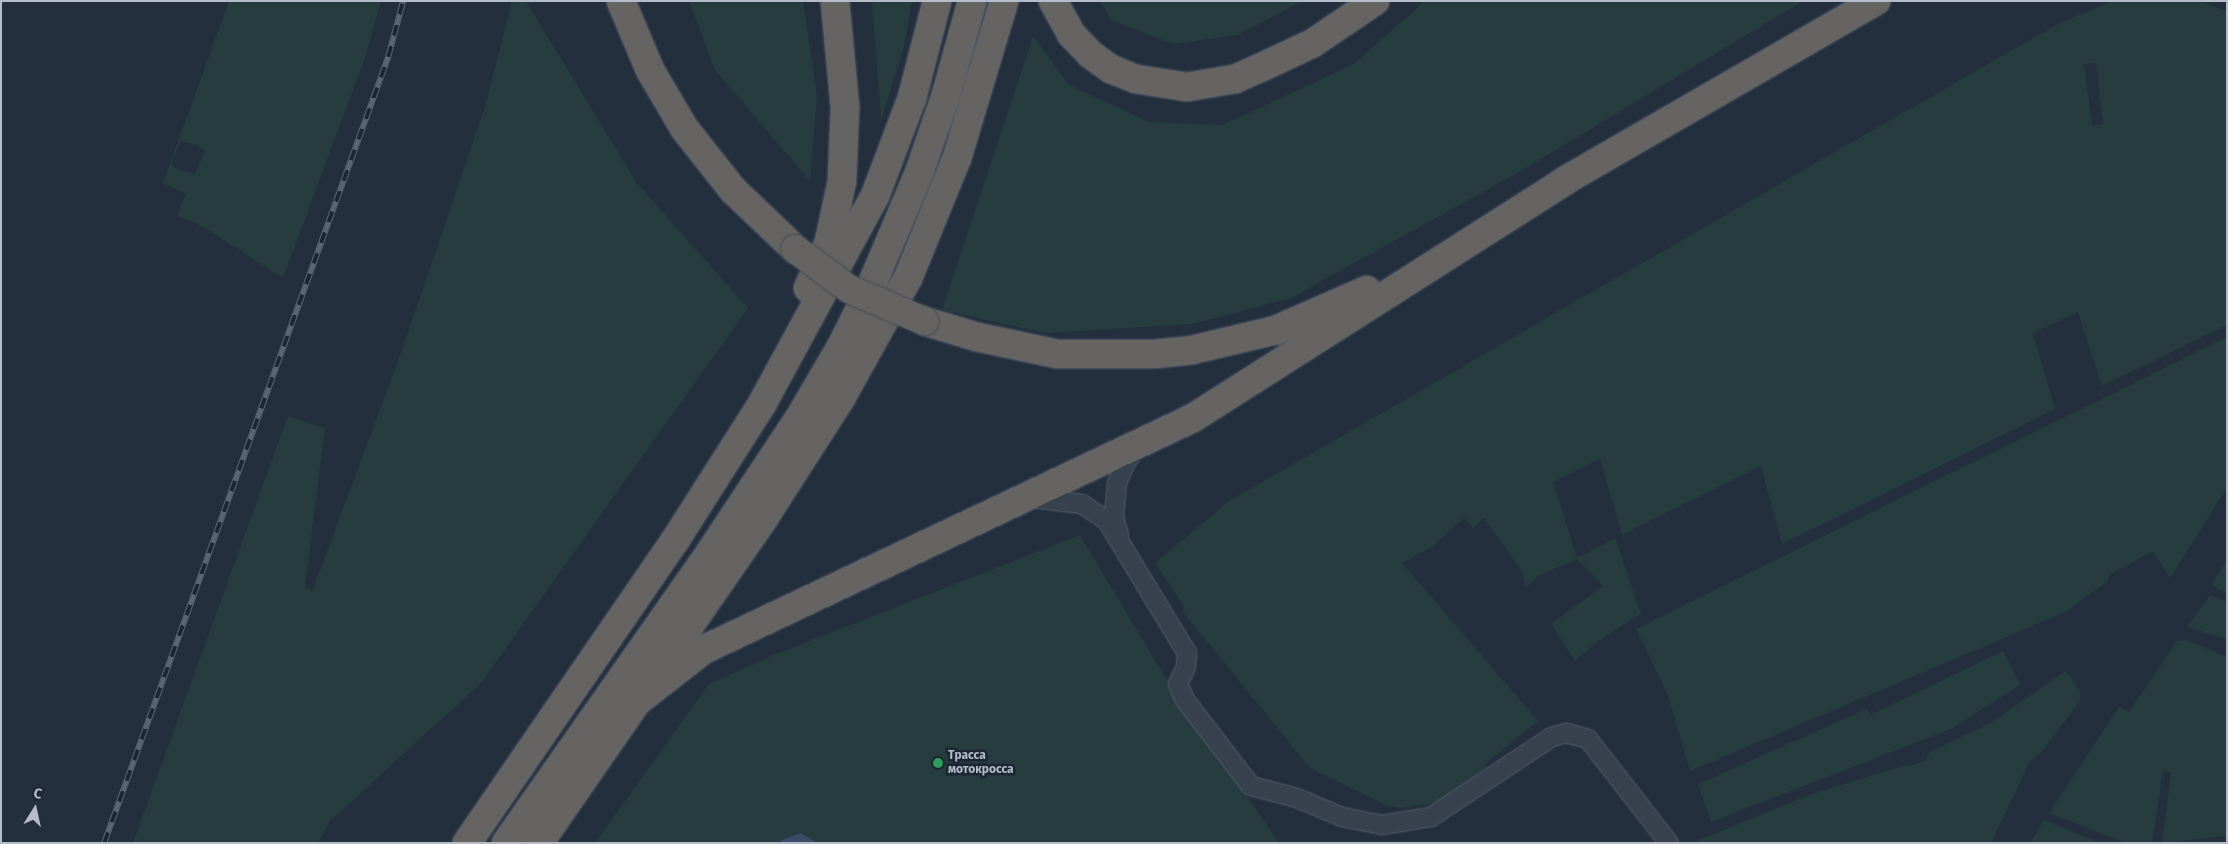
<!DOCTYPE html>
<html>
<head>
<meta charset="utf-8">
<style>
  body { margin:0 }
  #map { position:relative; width:2228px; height:844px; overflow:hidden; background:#242f3e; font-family:"Fira Sans",sans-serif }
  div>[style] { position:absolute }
  .green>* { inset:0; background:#263c3f }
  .water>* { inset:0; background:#394c67 }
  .roads { filter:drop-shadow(0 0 1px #565f6c) drop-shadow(0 0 1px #565f6c) }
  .minor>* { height:18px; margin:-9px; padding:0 9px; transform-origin:9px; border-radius:9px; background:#38414e }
  .trunk>* { height:28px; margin:-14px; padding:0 14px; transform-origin:14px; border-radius:14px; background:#656462 }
  .rail>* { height:5.5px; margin-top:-2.75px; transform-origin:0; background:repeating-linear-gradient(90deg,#1d2633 0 11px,#5a6575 0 22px); box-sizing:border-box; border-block:1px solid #5a6575 }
  .bridges { filter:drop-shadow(0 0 1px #434c59) drop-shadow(0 0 1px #434c59) }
  .trunk-bridge>* { height:28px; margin:-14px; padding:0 14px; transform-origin:14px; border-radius:14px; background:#656462 }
  .dots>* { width:14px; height:14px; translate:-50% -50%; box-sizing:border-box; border:2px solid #1d2633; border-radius:50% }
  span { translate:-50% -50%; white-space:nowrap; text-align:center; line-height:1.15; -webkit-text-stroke:5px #1d2633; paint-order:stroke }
  .poi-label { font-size:12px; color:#b4bcc9; font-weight:700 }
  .left { translate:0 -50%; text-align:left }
  .frame { position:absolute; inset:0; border:2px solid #b4bcc9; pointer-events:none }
  .north { position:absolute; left:10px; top:784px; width:50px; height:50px; -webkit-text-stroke:4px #1d2633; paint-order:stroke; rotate:10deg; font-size:14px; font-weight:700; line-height:20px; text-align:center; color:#b4bcc9 }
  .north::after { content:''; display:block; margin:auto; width:18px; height:22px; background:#b4bcc9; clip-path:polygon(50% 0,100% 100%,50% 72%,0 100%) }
</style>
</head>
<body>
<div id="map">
  <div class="green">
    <div style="clip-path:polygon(evenodd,229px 1px,381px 1px,365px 58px,283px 278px,205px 228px,177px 215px,186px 194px,163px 183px,229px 1px,181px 141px,198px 145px,205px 151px,195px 174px,178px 170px,171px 164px,181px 141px)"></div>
    <div style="clip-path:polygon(512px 1px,526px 1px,636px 182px,748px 308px,481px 683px,330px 821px,318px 843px,133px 843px,288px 416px,325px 428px,305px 586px,312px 592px,401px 353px,485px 107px)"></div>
    <div style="clip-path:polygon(689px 1px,803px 1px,817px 97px,810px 181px,715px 70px)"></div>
    <div style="clip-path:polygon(872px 1px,912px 1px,904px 46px,881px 121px)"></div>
    <div style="clip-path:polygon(1100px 1px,1302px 1px,1238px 35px,1173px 44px,1111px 20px)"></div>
    <div style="clip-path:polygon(1425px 1px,1803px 1px,1521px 171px,1291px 298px,1193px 324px,1044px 333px,942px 310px,1033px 36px,1069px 85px,1149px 122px,1223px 125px,1354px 64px)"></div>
    <div style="clip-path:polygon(evenodd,2113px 1px,2197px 1px,2227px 11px,2227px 325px,2102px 386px,2078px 312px,2033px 333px,2055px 409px,1782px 544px,1761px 466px,1622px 535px,1600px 459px,1553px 482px,1577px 558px,1615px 538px,1641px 614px,1598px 641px,1575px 661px,1551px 624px,1603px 586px,1577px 559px,1536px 577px,1527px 587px,1520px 568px,1484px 518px,1473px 529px,1464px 518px,1433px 546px,1402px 563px,1538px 721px,1485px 764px,1487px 767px,1441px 800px,1429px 804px,1402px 808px,1388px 806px,1310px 768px,1183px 612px,1184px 606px,1155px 563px,1229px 501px,2033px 38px,2062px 22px,2113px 1px,2096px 63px,2103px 124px,2092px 126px,2084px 64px,2096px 63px)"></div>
    <div style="clip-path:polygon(2227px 337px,2227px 488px,2170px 578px,2153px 551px,2109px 575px,2107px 582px,2065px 612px,1690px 771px,1668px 695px,1636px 629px)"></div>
    <div style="clip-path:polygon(1080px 535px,1162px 672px,1279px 843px,595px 843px,709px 684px,779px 653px)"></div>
    <div style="clip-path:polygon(2225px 562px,2227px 562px,2227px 593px,2212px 585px)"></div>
    <div style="clip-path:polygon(2210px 595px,2227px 602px,2227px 639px,2187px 627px)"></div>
    <div style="clip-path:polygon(2186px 640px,2227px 657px,2227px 836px,2162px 843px,2171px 773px,2163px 770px,2152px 843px,2126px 843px,2049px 813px,2119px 707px,2129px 712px,2177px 641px)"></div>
    <div style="clip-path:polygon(2003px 651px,2020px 685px,1951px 729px,1711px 822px,1698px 784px,1867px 709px,1870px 715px)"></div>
    <div style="clip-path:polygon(2066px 671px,2080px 691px,2080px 701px,2044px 749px,2029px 763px,1991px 843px,1692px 843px,1809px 795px,1902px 766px,1915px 765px,1926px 760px,1930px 752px,1992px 722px)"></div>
    <div style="clip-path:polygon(2044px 820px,2100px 843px,2030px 843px)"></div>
  </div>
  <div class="water">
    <div style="clip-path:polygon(801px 833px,817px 843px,778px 843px,784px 839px)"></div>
  </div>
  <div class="roads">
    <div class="minor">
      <div style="left:1031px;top:498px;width:51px;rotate:6.7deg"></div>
      <div style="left:1082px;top:504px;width:30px;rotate:34deg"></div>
      <div style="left:1107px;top:521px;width:154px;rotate:58.8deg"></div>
      <div style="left:1187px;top:653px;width:14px;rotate:94deg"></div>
      <div style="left:1186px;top:667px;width:19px;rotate:115deg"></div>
      <div style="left:1178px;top:684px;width:17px;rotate:66deg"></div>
      <div style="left:1185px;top:700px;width:108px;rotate:52.5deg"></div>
      <div style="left:1251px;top:786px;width:48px;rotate:14.6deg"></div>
      <div style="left:1297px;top:798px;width:49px;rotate:22.9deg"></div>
      <div style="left:1342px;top:817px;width:41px;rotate:11.3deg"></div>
      <div style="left:1382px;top:825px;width:50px;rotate:-9.3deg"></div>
      <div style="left:1431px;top:817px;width:145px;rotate:-33.5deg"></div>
      <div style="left:1552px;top:737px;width:15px;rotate:-16deg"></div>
      <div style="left:1566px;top:733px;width:23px;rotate:15deg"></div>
      <div style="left:1588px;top:739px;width:132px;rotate:52.1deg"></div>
      <div style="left:1119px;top:535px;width:19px;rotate:-106deg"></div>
      <div style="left:1114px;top:517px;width:34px;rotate:-85deg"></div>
      <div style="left:1117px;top:483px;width:23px;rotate:-67deg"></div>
      <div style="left:1126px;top:462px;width:19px;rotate:-54deg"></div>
    </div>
    <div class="trunk">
      <div style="left:621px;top:1px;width:75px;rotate:67.2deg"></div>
      <div style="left:650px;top:70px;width:67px;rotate:59.6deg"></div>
      <div style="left:684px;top:128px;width:79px;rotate:51.7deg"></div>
      <div style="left:733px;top:190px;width:86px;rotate:43.6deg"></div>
      <div style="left:1053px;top:1px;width:38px;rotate:61deg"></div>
      <div style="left:1071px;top:34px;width:28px;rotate:46deg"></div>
      <div style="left:1090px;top:54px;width:26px;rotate:36deg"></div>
      <div style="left:1111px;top:69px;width:27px;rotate:22deg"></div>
      <div style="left:1136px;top:79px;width:52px;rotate:8.9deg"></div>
      <div style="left:1187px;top:87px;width:49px;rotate:-9.5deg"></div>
      <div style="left:1235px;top:79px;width:27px;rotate:-24deg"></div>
      <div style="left:1260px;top:68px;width:59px;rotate:-25.3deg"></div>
      <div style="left:1313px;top:43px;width:75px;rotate:-34.1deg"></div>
      <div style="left:808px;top:288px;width:51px;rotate:-65.5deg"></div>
      <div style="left:829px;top:242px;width:62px;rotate:-78deg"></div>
      <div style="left:842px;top:181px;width:74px;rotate:-87.7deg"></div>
      <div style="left:845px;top:107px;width:106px;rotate:-95.4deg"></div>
      <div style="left:924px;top:321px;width:55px;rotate:16.8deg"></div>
      <div style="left:977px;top:337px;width:82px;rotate:12deg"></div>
      <div style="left:1057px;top:354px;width:98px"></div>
      <div style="left:1155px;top:354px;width:37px;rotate:-6deg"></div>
      <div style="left:1192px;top:350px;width:86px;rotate:-13.4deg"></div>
      <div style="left:1276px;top:330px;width:99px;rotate:-23.7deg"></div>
      <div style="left:634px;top:704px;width:88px;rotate:-38deg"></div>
      <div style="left:703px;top:650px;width:542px;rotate:-25.34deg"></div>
      <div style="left:1193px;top:418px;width:442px;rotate:-32.5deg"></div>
      <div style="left:1566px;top:180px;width:358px;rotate:-30deg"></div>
      <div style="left:467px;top:843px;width:369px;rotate:-55.5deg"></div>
      <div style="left:676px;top:539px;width:160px;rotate:-57.5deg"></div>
      <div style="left:762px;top:404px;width:237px;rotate:-61.5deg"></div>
      <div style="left:875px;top:196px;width:105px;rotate:-69.3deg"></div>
      <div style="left:912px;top:98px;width:100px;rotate:-75.5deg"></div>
      <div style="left:506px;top:843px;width:339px;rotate:-54.9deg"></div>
      <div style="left:701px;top:566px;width:179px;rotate:-56.4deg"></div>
      <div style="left:800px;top:417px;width:83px;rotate:-59.7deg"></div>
      <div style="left:842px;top:345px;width:60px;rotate:-63.4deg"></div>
      <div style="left:869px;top:291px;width:128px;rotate:-67deg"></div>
      <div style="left:919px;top:173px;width:83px;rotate:-70.9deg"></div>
      <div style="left:946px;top:95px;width:98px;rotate:-74.5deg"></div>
      <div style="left:539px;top:843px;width:395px;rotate:-55.3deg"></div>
      <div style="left:764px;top:518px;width:143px;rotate:-57.3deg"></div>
      <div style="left:841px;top:398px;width:74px;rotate:-61deg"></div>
      <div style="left:877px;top:333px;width:63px;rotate:-60.6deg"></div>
      <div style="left:908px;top:278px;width:130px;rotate:-67.8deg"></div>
      <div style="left:957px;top:158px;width:164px;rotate:-73.3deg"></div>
    </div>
  </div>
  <div class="rail">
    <div style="left:104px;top:843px;width:836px;rotate:-70.13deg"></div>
    <div style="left:388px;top:57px;width:58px;rotate:-75deg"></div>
  </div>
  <div class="bridges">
    <div class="trunk-bridge">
      <div style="left:795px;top:249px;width:67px;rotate:36.5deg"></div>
      <div style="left:849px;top:289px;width:82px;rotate:23.1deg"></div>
    </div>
  </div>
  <div class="dots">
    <div style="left:938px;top:763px;background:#2e9e5b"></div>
  </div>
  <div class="poi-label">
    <span class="left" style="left:948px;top:763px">Трасса<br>мотокросса</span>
  </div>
  <div class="frame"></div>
  <div class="north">С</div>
</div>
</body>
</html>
